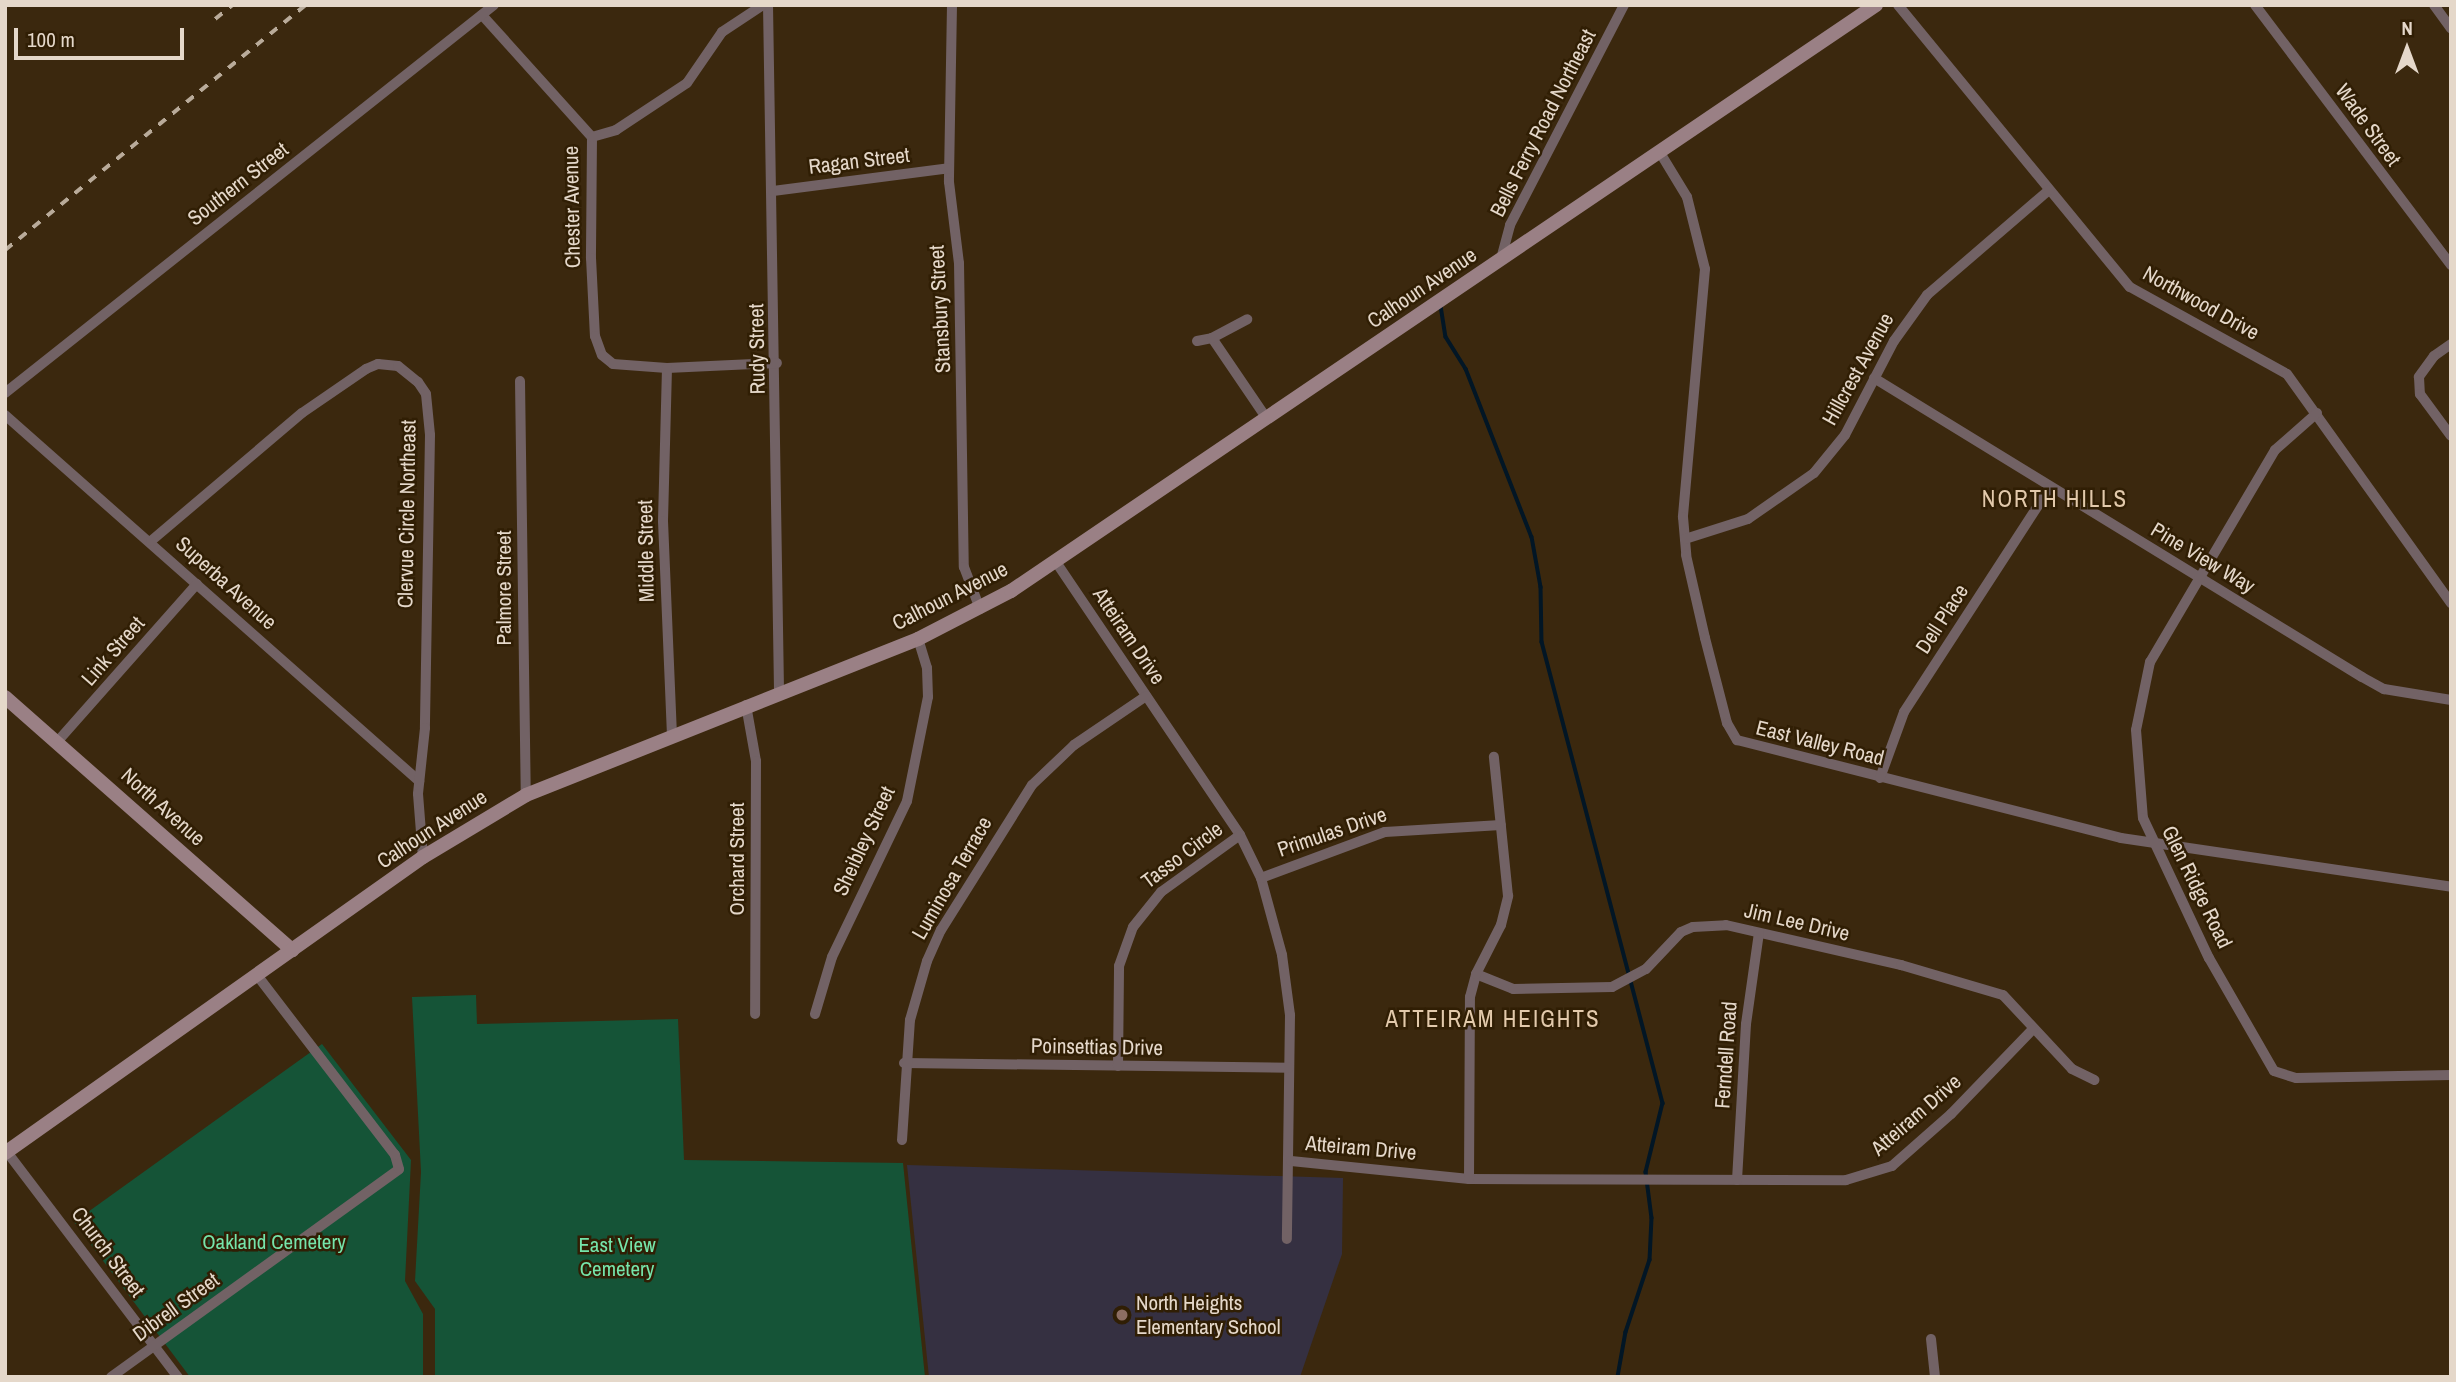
<!DOCTYPE html>
<html>
<head>
<meta charset="utf-8">
<style>
  body { margin:0 }
  #map { position:relative; width:2456px; height:1382px; overflow:hidden; background:#3b280e; font-family:"Archivo Narrow",sans-serif }
  div>[style] { position:absolute }
  .education>* { inset:0; background:#353041 }
  .green>* { inset:0; background:#155437 }
  .stream>* { height:3.5px; margin:-1.75px; padding:0 1.75px; transform-origin:1.75px; border-radius:1.75px; background:#021625 }
  .street>* { height:10px; margin:-5px; padding:0 5px; transform-origin:5px; border-radius:5px; background:#726265 }
  .secondary>* { height:14px; margin:-7px; padding:0 7px; transform-origin:7px; border-radius:7px; background:#9a8085 }
  .rail>* { height:3.5px; margin-top:-1.75px; transform-origin:0; background:repeating-linear-gradient(90deg,#b9ab9a 0 9px,transparent 0 18px) }
  .dots>* { width:19px; height:19px; translate:-50% -50%; box-sizing:border-box; border:4px solid #301e04; border-radius:50% }
  span { translate:-50% -50%; white-space:nowrap; text-align:center; line-height:1.15; -webkit-text-stroke:5px #301e04; paint-order:stroke }
  .street-label { font-size:21px; color:#e5d8ca }
  .park-label { font-size:21px; color:#75e5ab }
  .poi-label { font-size:21px; color:#e5d8ca }
  .left { translate:0 -50%; text-align:left }
  .neighbourhood-label { font-size:23px; color:#e2c9ab; letter-spacing:2px }
  .frame { position:absolute; inset:0; border:7px solid #e5d8ca; pointer-events:none }
  .north { position:absolute; left:2372px; top:14px; width:70px; height:70px; -webkit-text-stroke:5px #301e04; paint-order:stroke; rotate:0deg; font-size:19px; font-weight:700; line-height:28px; text-align:center; color:#e5d8ca }
  .north::after { content:''; display:block; margin:auto; width:24px; height:32px; background:#e5d8ca; clip-path:polygon(50% 0,100% 100%,50% 72%,0 100%) }
  .scale { position:absolute; left:14px; top:28px; width:170px; height:32px; box-sizing:border-box; border:4px solid #e5d8ca; border-top:0; padding-left:9px; font-size:21px; line-height:24px; white-space:nowrap; color:#e5d8ca; -webkit-text-stroke:5px #301e04; paint-order:stroke }
</style>
</head>
<body>
<div id="map">
  <div class="education">
    <div style="clip-path:polygon(907px 1165px,1343px 1178px,1342px 1254px,1300px 1377px,929px 1377px)"></div>
  </div>
  <div class="green">
    <div style="clip-path:polygon(476px 995px,477px 1024px,678px 1019px,684px 1160px,903px 1163px,925px 1377px,435px 1377px,435px 1309px,415px 1281px,421px 1172px,412px 997px)"></div>
    <div style="clip-path:polygon(322px 1044px,411px 1160px,405px 1281px,423px 1314px,423px 1377px,190px 1377px,74px 1222px)"></div>
  </div>
  <div class="stream">
    <div style="left:1441px;top:306px;width:31px;rotate:81deg"></div>
    <div style="left:1446px;top:337px;width:38px;rotate:58deg"></div>
    <div style="left:1466px;top:369px;width:180px;rotate:68.6deg"></div>
    <div style="left:1532px;top:537px;width:51px;rotate:79.8deg"></div>
    <div style="left:1541px;top:587px;width:55px;rotate:89deg"></div>
    <div style="left:1542px;top:642px;width:477px;rotate:75.3deg"></div>
    <div style="left:1663px;top:1103px;width:71px;rotate:103.8deg"></div>
    <div style="left:1646px;top:1172px;width:46px;rotate:82.6deg"></div>
    <div style="left:1652px;top:1218px;width:42px;rotate:92.7deg"></div>
    <div style="left:1650px;top:1260px;width:76px;rotate:108.4deg"></div>
    <div style="left:1626px;top:1332px;width:46px;rotate:100.1deg"></div>
  </div>
  <div class="street">
    <div style="left:768px;top:5px;width:688px;rotate:89.08deg"></div>
    <div style="left:952px;top:5px;width:177px;rotate:91deg"></div>
    <div style="left:949px;top:182px;width:82px;rotate:83deg"></div>
    <div style="left:959px;top:263px;width:304px;rotate:89.1deg"></div>
    <div style="left:964px;top:567px;width:45px;rotate:69.1deg"></div>
    <div style="left:1898px;top:5px;width:365px;rotate:50.6deg"></div>
    <div style="left:2130px;top:287px;width:179px;rotate:29deg"></div>
    <div style="left:2287px;top:374px;width:282px;rotate:54.4deg"></div>
    <div style="left:2255px;top:5px;width:326px;rotate:53deg"></div>
    <div style="left:2434px;top:5px;width:29px;rotate:54deg"></div>
    <div style="left:482px;top:15px;width:164px;rotate:48deg"></div>
    <div style="left:592px;top:137px;width:121px;rotate:90.5deg"></div>
    <div style="left:591px;top:258px;width:78px;rotate:87.1deg"></div>
    <div style="left:595px;top:336px;width:20px;rotate:70deg"></div>
    <div style="left:602px;top:355px;width:14px;rotate:39deg"></div>
    <div style="left:613px;top:364px;width:54px;rotate:4.2deg"></div>
    <div style="left:667px;top:368px;width:110px;rotate:-2.6deg"></div>
    <div style="left:592px;top:137px;width:25px;rotate:-16deg"></div>
    <div style="left:616px;top:130px;width:85px;rotate:-33.5deg"></div>
    <div style="left:687px;top:83px;width:62px;rotate:-55.5deg"></div>
    <div style="left:722px;top:32px;width:49px;rotate:-33.4deg"></div>
    <div style="left:1659px;top:151px;width:54px;rotate:58.7deg"></div>
    <div style="left:1687px;top:197px;width:74px;rotate:76deg"></div>
    <div style="left:1705px;top:269px;width:249px;rotate:95.1deg"></div>
    <div style="left:1683px;top:517px;width:38px;rotate:85deg"></div>
    <div style="left:1686px;top:555px;width:85px;rotate:77.1deg"></div>
    <div style="left:1705px;top:638px;width:88px;rotate:75.5deg"></div>
    <div style="left:1727px;top:723px;width:20px;rotate:60deg"></div>
    <div style="left:1737px;top:740px;width:396px;rotate:14.3deg"></div>
    <div style="left:2121px;top:838px;width:334px;rotate:8.4deg"></div>
    <div style="left:773px;top:191px;width:177px;rotate:-7.4deg"></div>
    <div style="left:1501px;top:259px;width:35px;rotate:-75deg"></div>
    <div style="left:1510px;top:225px;width:248px;rotate:-62.6deg"></div>
    <div style="left:1212px;top:338px;width:98px;rotate:55.8deg"></div>
    <div style="left:1197px;top:341px;width:15px;rotate:-11deg"></div>
    <div style="left:1212px;top:338px;width:40px;rotate:-28deg"></div>
    <div style="left:2451px;top:344px;width:21px;rotate:145deg"></div>
    <div style="left:2434px;top:356px;width:26px;rotate:126deg"></div>
    <div style="left:2419px;top:377px;width:17px;rotate:87deg"></div>
    <div style="left:2420px;top:394px;width:52px;rotate:53.6deg"></div>
    <div style="left:667px;top:368px;width:153px;rotate:91.5deg"></div>
    <div style="left:663px;top:521px;width:212px;rotate:87.6deg"></div>
    <div style="left:1874px;top:378px;width:572px;rotate:31.5deg"></div>
    <div style="left:2362px;top:677px;width:25px;rotate:29deg"></div>
    <div style="left:2384px;top:689px;width:68px;rotate:9.3deg"></div>
    <div style="left:520px;top:381px;width:414px;rotate:89.2deg"></div>
    <div style="left:5px;top:393px;width:624px;rotate:-38.43deg"></div>
    <div style="left:2317px;top:413px;width:56px;rotate:138.6deg"></div>
    <div style="left:2275px;top:450px;width:246px;rotate:120.5deg"></div>
    <div style="left:2150px;top:662px;width:69px;rotate:101.6deg"></div>
    <div style="left:2136px;top:730px;width:88px;rotate:85.5deg"></div>
    <div style="left:2143px;top:818px;width:155px;rotate:64.8deg"></div>
    <div style="left:2209px;top:958px;width:130px;rotate:60.1deg"></div>
    <div style="left:2274px;top:1071px;width:23px;rotate:18deg"></div>
    <div style="left:2296px;top:1078px;width:155px;rotate:-1.1deg"></div>
    <div style="left:5px;top:415px;width:553px;rotate:41.48deg"></div>
    <div style="left:1685px;top:539px;width:66px;rotate:-17.6deg"></div>
    <div style="left:1748px;top:519px;width:80px;rotate:-34.9deg"></div>
    <div style="left:1814px;top:473px;width:49px;rotate:-50.8deg"></div>
    <div style="left:1845px;top:435px;width:106px;rotate:-62.5deg"></div>
    <div style="left:1894px;top:341px;width:57px;rotate:-54.3deg"></div>
    <div style="left:1927px;top:295px;width:161px;rotate:-40.7deg"></div>
    <div style="left:151px;top:541px;width:198px;rotate:-40.3deg"></div>
    <div style="left:302px;top:413px;width:78px;rotate:-34.5deg"></div>
    <div style="left:366px;top:369px;width:13px;rotate:-23deg"></div>
    <div style="left:378px;top:364px;width:20px;rotate:6deg"></div>
    <div style="left:398px;top:366px;width:26px;rotate:39deg"></div>
    <div style="left:418px;top:382px;width:14px;rotate:56deg"></div>
    <div style="left:426px;top:394px;width:41px;rotate:84.4deg"></div>
    <div style="left:430px;top:435px;width:293px;rotate:91deg"></div>
    <div style="left:425px;top:728px;width:66px;rotate:96.1deg"></div>
    <div style="left:418px;top:794px;width:63px;rotate:85.5deg"></div>
    <div style="left:1056px;top:562px;width:329px;rotate:56deg"></div>
    <div style="left:1240px;top:835px;width:48px;rotate:64deg"></div>
    <div style="left:1261px;top:878px;width:80px;rotate:74.7deg"></div>
    <div style="left:1282px;top:955px;width:61px;rotate:82.4deg"></div>
    <div style="left:1290px;top:1015px;width:224px;rotate:90.8deg"></div>
    <div style="left:746px;top:705px;width:57px;rotate:79.9deg"></div>
    <div style="left:756px;top:761px;width:253px;rotate:90.2deg"></div>
    <div style="left:57px;top:742px;width:211px;rotate:-48.5deg"></div>
    <div style="left:1880px;top:778px;width:70px;rotate:-70deg"></div>
    <div style="left:1904px;top:712px;width:268px;rotate:-57deg"></div>
    <div style="left:1261px;top:878px;width:132px;rotate:-20.4deg"></div>
    <div style="left:1385px;top:832px;width:116px;rotate:-3.5deg"></div>
    <div style="left:1476px;top:974px;width:40px;rotate:22deg"></div>
    <div style="left:1513px;top:989px;width:99px;rotate:-1.2deg"></div>
    <div style="left:1612px;top:987px;width:38px;rotate:-28deg"></div>
    <div style="left:1646px;top:969px;width:51px;rotate:-46.6deg"></div>
    <div style="left:1681px;top:932px;width:13px;rotate:-23deg"></div>
    <div style="left:1693px;top:927px;width:33px;rotate:-3deg"></div>
    <div style="left:1726px;top:925px;width:180px;rotate:12.9deg"></div>
    <div style="left:1901px;top:965px;width:106px;rotate:16.4deg"></div>
    <div style="left:2003px;top:995px;width:101px;rotate:47deg"></div>
    <div style="left:2072px;top:1069px;width:25px;rotate:26deg"></div>
    <div style="left:815px;top:1014px;width:59px;rotate:-73.4deg"></div>
    <div style="left:832px;top:957px;width:173px;rotate:-64.3deg"></div>
    <div style="left:907px;top:801px;width:106px;rotate:-78.6deg"></div>
    <div style="left:928px;top:697px;width:29px;rotate:-92deg"></div>
    <div style="left:927px;top:668px;width:30px;rotate:-107deg"></div>
    <div style="left:904px;top:1063px;width:385px;rotate:0.7deg"></div>
    <div style="left:1118px;top:1066px;width:100px;rotate:-89.4deg"></div>
    <div style="left:1119px;top:966px;width:41px;rotate:-70.3deg"></div>
    <div style="left:1133px;top:927px;width:45px;rotate:-51.3deg"></div>
    <div style="left:1161px;top:892px;width:97px;rotate:-35.8deg"></div>
    <div style="left:902px;top:1140px;width:120px;rotate:-86.2deg"></div>
    <div style="left:910px;top:1020px;width:61px;rotate:-73.9deg"></div>
    <div style="left:927px;top:961px;width:34px;rotate:-66deg"></div>
    <div style="left:941px;top:930px;width:171px;rotate:-57.9deg"></div>
    <div style="left:1032px;top:785px;width:58px;rotate:-43.6deg"></div>
    <div style="left:1074px;top:745px;width:87px;rotate:-34.2deg"></div>
    <div style="left:7px;top:1152px;width:283px;rotate:52.8deg"></div>
    <div style="left:1291px;top:1161px;width:179px;rotate:5.8deg"></div>
    <div style="left:1469px;top:1179px;width:377px;rotate:0.2deg"></div>
    <div style="left:1846px;top:1180px;width:48px;rotate:-16.9deg"></div>
    <div style="left:1892px;top:1166px;width:79px;rotate:-41.4deg"></div>
    <div style="left:1951px;top:1114px;width:117px;rotate:-46deg"></div>
    <div style="left:1469px;top:1179px;width:182px;rotate:-89.7deg"></div>
    <div style="left:1470px;top:997px;width:24px;rotate:-75deg"></div>
    <div style="left:1476px;top:974px;width:55px;rotate:-63deg"></div>
    <div style="left:1501px;top:925px;width:30px;rotate:-76deg"></div>
    <div style="left:1508px;top:896px;width:140px;rotate:-95.8deg"></div>
    <div style="left:1737px;top:1180px;width:156px;rotate:-86.7deg"></div>
    <div style="left:1746px;top:1024px;width:92px;rotate:-81.9deg"></div>
    <div style="left:1931px;top:1339px;width:38px;rotate:84deg"></div>
    <div style="left:111px;top:1377px;width:355px;rotate:-35.8deg"></div>
    <div style="left:399px;top:1169px;width:15px;rotate:-106deg"></div>
    <div style="left:395px;top:1155px;width:227px;rotate:-127.5deg"></div>
  </div>
  <div class="secondary">
    <div style="left:5px;top:697px;width:383px;rotate:41.4deg"></div>
    <div style="left:5px;top:1153px;width:512px;rotate:-35.3deg"></div>
    <div style="left:423px;top:857px;width:120px;rotate:-31deg"></div>
    <div style="left:526px;top:795px;width:422px;rotate:-21.7deg"></div>
    <div style="left:918px;top:639px;width:105px;rotate:-27.3deg"></div>
    <div style="left:1011px;top:591px;width:1045px;rotate:-34.12deg"></div>
  </div>
  <div class="rail">
    <div style="left:215px;top:19px;width:22px;rotate:-39deg"></div>
    <div style="left:5px;top:250px;width:387px;rotate:-39.2deg"></div>
  </div>
  <div class="dots">
    <div style="left:1122px;top:1315px;background:#8d6e63"></div>
  </div>
  <div class="street-label">
    <span style="left:1543px;top:123px;rotate:-63deg">Bells Ferry Road Northeast</span>
    <span style="left:2368px;top:125px;rotate:54deg">Wade Street</span>
    <span style="left:859px;top:161px;rotate:-7deg">Ragan Street</span>
    <span style="left:238px;top:184px;rotate:-38deg">Southern Street</span>
    <span style="left:572px;top:207px;rotate:-91deg">Chester Avenue</span>
    <span style="left:1422px;top:288px;rotate:-34deg">Calhoun Avenue</span>
    <span style="left:2201px;top:303px;rotate:29deg">Northwood Drive</span>
    <span style="left:940px;top:309px;rotate:-93deg">Stansbury Street</span>
    <span style="left:757px;top:349px;rotate:-91deg">Rudy Street</span>
    <span style="left:1858px;top:369px;rotate:-61deg">Hillcrest Avenue</span>
    <span style="left:407px;top:514px;rotate:-89deg">Clervue Circle Northeast</span>
    <span style="left:646px;top:551px;rotate:-91deg">Middle Street</span>
    <span style="left:2203px;top:558px;rotate:31deg">Pine View Way</span>
    <span style="left:226px;top:583px;rotate:42deg">Superba Avenue</span>
    <span style="left:504px;top:588px;rotate:-90deg">Palmore Street</span>
    <span style="left:950px;top:596px;rotate:-27deg">Calhoun Avenue</span>
    <span style="left:1942px;top:619px;rotate:-57deg">Dell Place</span>
    <span style="left:1129px;top:636px;rotate:56deg">Atteiram Drive</span>
    <span style="left:113px;top:651px;rotate:-49deg">Link Street</span>
    <span style="left:1820px;top:743px;rotate:14deg">East Valley Road</span>
    <span style="left:163px;top:807px;rotate:42deg">North Avenue</span>
    <span style="left:432px;top:829px;rotate:-33deg">Calhoun Avenue</span>
    <span style="left:1332px;top:832px;rotate:-19deg">Primulas Drive</span>
    <span style="left:864px;top:841px;rotate:-65deg">Sheibley Street</span>
    <span style="left:1182px;top:855px;rotate:-37deg">Tasso Circle</span>
    <span style="left:737px;top:859px;rotate:-90deg">Orchard Street</span>
    <span style="left:952px;top:878px;rotate:-60deg">Luminosa Terrace</span>
    <span style="left:2197px;top:887px;rotate:64deg">Glen Ridge Road</span>
    <span style="left:1797px;top:922px;rotate:13deg">Jim Lee Drive</span>
    <span style="left:1097px;top:1047px;rotate:1deg">Poinsettias Drive</span>
    <span style="left:1726px;top:1055px;rotate:-86deg">Ferndell Road</span>
    <span style="left:1916px;top:1115px;rotate:-41deg">Atteiram Drive</span>
    <span style="left:1361px;top:1148px;rotate:5deg">Atteiram Drive</span>
    <span style="left:108px;top:1252px;rotate:53deg">Church Street</span>
    <span style="left:176px;top:1307px;rotate:-36deg">Dibrell Street</span>
  </div>
  <div class="park-label">
    <span style="left:274px;top:1242px">Oakland Cemetery</span>
    <span style="left:617px;top:1257px">East View<br>Cemetery</span>
  </div>
  <div class="poi-label">
    <span class="left" style="left:1136px;top:1315px">North Heights<br>Elementary School</span>
  </div>
  <div class="neighbourhood-label">
    <span style="left:2055px;top:499px">NORTH HILLS</span>
    <span style="left:1493px;top:1019px">ATTEIRAM HEIGHTS</span>
  </div>
  <div class="frame"></div>
  <div class="north">N</div>
  <div class="scale">100 m</div>
</div>
</body>
</html>
